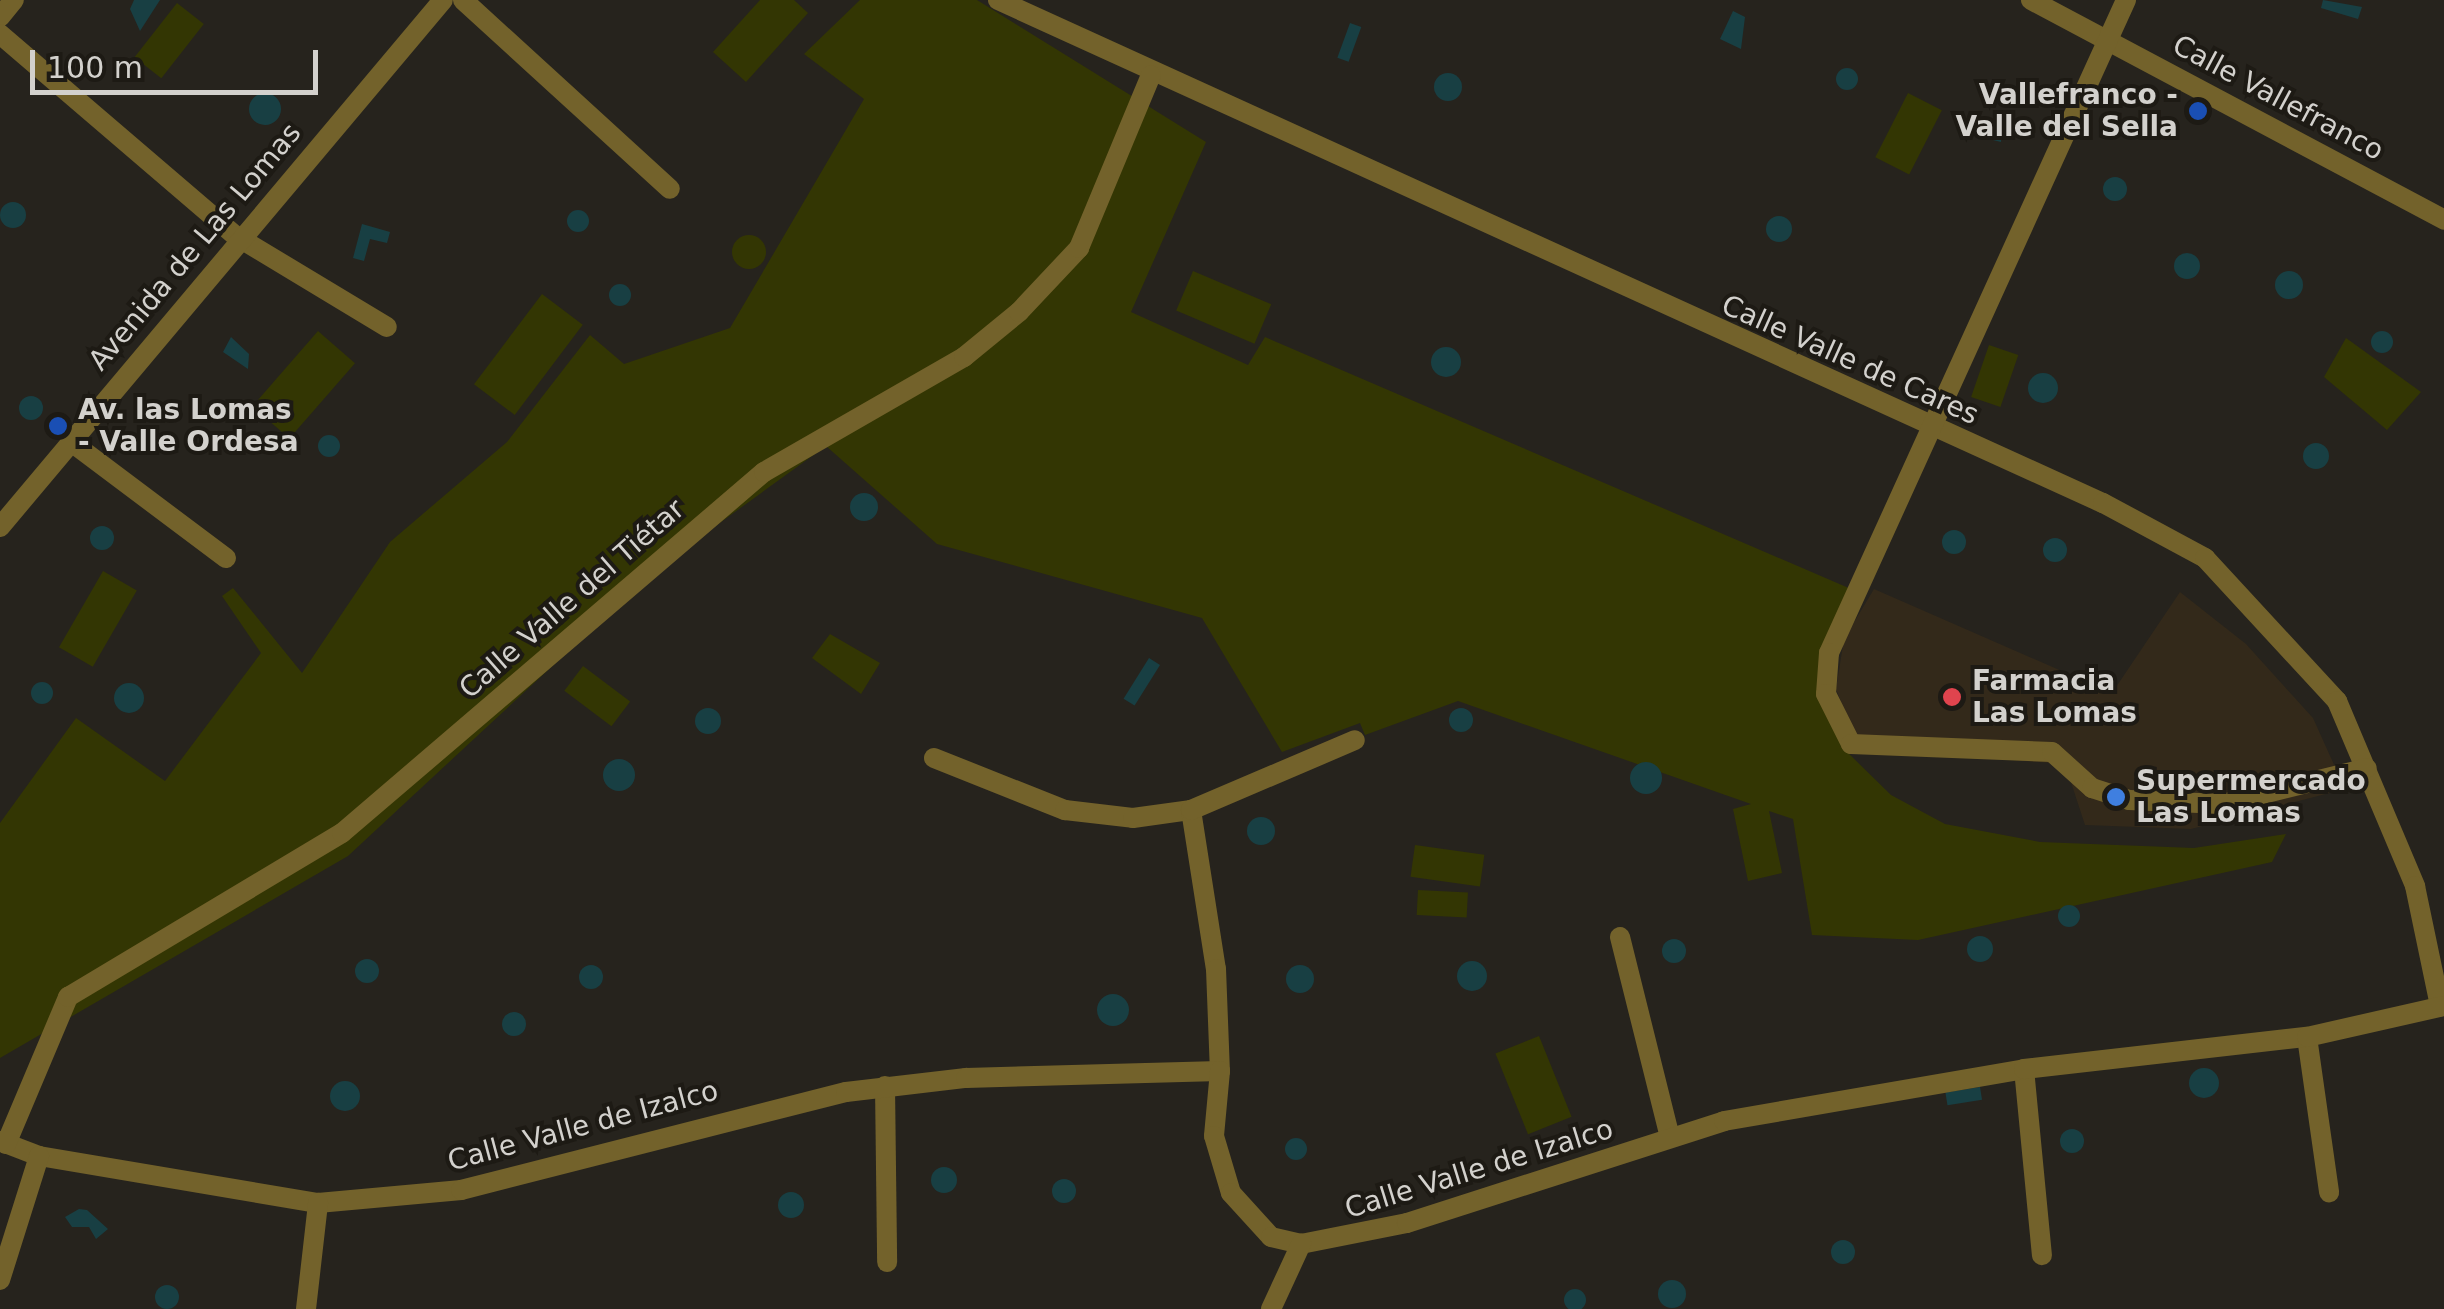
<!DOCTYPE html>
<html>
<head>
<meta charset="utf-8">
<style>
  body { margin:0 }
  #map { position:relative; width:2444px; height:1309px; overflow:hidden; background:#26231d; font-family:"DejaVu Sans",sans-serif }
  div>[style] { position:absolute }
  .commercial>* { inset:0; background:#33291a }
  .green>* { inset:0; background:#333603; transform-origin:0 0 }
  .round { border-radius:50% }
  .water>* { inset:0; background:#183f43; transform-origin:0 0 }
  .minor>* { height:20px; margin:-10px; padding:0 10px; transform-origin:10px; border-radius:10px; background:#73622b }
  .dots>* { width:28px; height:28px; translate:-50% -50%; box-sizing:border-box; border:5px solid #1d1a14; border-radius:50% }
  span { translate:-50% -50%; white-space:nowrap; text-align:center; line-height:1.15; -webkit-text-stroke:8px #1d1a14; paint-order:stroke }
  .poi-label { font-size:28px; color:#d3d1cd; font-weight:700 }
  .right { translate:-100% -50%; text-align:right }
  .left { translate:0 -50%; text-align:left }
  .street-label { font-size:28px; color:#d3d1cd }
  .scale { position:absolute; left:30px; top:50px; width:288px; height:45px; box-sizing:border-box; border:5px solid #d3d1cd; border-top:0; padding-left:12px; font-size:30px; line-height:35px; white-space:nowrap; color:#d3d1cd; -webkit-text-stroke:8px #1d1a14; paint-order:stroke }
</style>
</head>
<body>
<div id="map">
  <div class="commercial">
    <div style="clip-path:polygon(1874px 589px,2112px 693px,2180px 592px,2246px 644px,2313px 718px,2345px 789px,2191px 829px,2085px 825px,2065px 764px,1895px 751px,1854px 736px,1836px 689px,1844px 639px)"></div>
  </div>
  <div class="green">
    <div style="clip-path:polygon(760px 0,794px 0,808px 13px,746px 82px,713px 52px)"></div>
    <div style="clip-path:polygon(860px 0,977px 0,1206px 142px,1131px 312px,1248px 365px,1265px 337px,1851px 589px,1823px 645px,1841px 746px,1891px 795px,1945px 824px,2040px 842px,2194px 848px,2286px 834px,2272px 862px,1918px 940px,1812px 935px,1793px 819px,1769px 811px,1782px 873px,1748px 881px,1733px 809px,1751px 804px,1458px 701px,1365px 735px,1360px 723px,1282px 752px,1202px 618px,937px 544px,826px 446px,659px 567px,348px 856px,0 1058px,0 823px,76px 718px,165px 781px,261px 653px,222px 596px,233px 588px,302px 673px,390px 542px,507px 442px,590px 335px,624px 364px,730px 328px,864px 99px,804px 54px)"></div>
    <div style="left:177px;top:3px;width:34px;height:69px;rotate:38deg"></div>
    <div style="left:1908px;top:93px;width:38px;height:72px;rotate:27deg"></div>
    <div class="round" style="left:732px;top:235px;width:34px;height:34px"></div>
    <div style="left:1193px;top:271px;width:85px;height:43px;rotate:23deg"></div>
    <div style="left:542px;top:294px;width:51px;height:113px;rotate:37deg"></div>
    <div style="left:318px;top:331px;width:49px;height:100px;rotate:41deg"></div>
    <div style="clip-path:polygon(2346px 338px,2421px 392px,2387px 430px,2324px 377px)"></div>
    <div style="left:1989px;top:345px;width:31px;height:55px;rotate:19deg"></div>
    <div style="left:103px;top:571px;width:39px;height:88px;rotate:30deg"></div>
    <div style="clip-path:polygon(830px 634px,880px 663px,861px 694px,812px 658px)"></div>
    <div style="left:583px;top:666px;width:59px;height:31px;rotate:37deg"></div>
    <div style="left:1415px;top:845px;width:70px;height:32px;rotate:8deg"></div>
    <div style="left:1418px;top:890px;width:50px;height:25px;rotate:3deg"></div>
    <div style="left:1539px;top:1036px;width:87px;height:47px;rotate:68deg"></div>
  </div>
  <div class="water">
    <div style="clip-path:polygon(134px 0,160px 0,140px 31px,130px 9px)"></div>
    <div style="clip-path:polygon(2323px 0,2362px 7px,2358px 19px,2321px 8px)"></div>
    <div style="clip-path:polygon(1733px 11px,1745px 17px,1741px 49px,1720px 39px)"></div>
    <div style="left:1350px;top:23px;width:12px;height:37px;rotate:20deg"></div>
    <div class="round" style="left:1836px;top:68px;width:22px;height:22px"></div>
    <div class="round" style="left:1434px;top:73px;width:28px;height:28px"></div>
    <div class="round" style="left:249px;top:93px;width:32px;height:32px"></div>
    <div style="clip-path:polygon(1977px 116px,2002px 126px,2001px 142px,1973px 135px,1968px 120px)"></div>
    <div class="round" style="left:2103px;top:177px;width:24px;height:24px"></div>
    <div class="round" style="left:0;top:202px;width:26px;height:26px"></div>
    <div class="round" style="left:567px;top:210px;width:22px;height:22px"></div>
    <div class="round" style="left:1766px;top:216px;width:26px;height:26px"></div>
    <div style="clip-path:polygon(362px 224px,390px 232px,387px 243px,370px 239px,364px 261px,353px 258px)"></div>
    <div class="round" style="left:2174px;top:253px;width:26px;height:26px"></div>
    <div class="round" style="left:2275px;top:271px;width:28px;height:28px"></div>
    <div class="round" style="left:609px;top:284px;width:22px;height:22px"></div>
    <div class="round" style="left:2371px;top:331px;width:22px;height:22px"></div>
    <div style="clip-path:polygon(231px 337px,249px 354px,248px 369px,223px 352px)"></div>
    <div class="round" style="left:1431px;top:347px;width:30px;height:30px"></div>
    <div class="round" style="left:2028px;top:373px;width:30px;height:30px"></div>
    <div class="round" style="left:19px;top:396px;width:24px;height:24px"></div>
    <div class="round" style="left:318px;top:435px;width:22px;height:22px"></div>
    <div class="round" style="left:2303px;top:443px;width:26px;height:26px"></div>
    <div class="round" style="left:850px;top:493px;width:28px;height:28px"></div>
    <div class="round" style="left:90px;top:526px;width:24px;height:24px"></div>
    <div class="round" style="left:1942px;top:530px;width:24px;height:24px"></div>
    <div class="round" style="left:2043px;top:538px;width:24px;height:24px"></div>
    <div style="left:1149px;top:658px;width:13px;height:48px;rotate:32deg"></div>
    <div class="round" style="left:31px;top:682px;width:22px;height:22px"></div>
    <div class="round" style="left:114px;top:683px;width:30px;height:30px"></div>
    <div class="round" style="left:1449px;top:708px;width:24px;height:24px"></div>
    <div class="round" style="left:695px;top:708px;width:26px;height:26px"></div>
    <div class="round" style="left:603px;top:759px;width:32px;height:32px"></div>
    <div class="round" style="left:1630px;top:762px;width:32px;height:32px"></div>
    <div class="round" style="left:1247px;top:817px;width:28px;height:28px"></div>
    <div class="round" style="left:2058px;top:905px;width:22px;height:22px"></div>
    <div class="round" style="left:1967px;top:936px;width:26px;height:26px"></div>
    <div class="round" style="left:1662px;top:939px;width:24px;height:24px"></div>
    <div class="round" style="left:355px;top:959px;width:24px;height:24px"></div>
    <div class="round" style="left:1457px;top:961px;width:30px;height:30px"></div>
    <div class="round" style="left:1286px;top:965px;width:28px;height:28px"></div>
    <div class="round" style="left:579px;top:965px;width:24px;height:24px"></div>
    <div class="round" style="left:1097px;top:994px;width:32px;height:32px"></div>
    <div class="round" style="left:502px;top:1012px;width:24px;height:24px"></div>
    <div class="round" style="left:2189px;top:1068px;width:30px;height:30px"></div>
    <div class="round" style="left:330px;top:1081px;width:30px;height:30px"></div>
    <div style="left:1980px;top:1087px;width:13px;height:35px;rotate:81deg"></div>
    <div class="round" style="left:2060px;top:1129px;width:24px;height:24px"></div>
    <div class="round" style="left:1285px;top:1138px;width:22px;height:22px"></div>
    <div class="round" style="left:931px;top:1167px;width:26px;height:26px"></div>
    <div class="round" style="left:1052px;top:1179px;width:24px;height:24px"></div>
    <div class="round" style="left:778px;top:1192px;width:26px;height:26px"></div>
    <div style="clip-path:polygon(79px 1209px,87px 1210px,108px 1229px,96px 1239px,89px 1227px,72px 1227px,65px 1217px)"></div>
    <div class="round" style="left:1831px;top:1240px;width:24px;height:24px"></div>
    <div class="round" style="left:1658px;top:1280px;width:28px;height:28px"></div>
    <div class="round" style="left:155px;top:1285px;width:24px;height:24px"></div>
    <div class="round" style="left:1564px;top:1289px;width:22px;height:22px"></div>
  </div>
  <div class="minor">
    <div style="left:463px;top:0;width:280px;rotate:42.4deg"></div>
    <div style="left:998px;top:0;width:1214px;rotate:24.48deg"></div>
    <div style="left:2103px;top:503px;width:116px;rotate:28.3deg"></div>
    <div style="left:2205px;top:558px;width:195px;rotate:47.3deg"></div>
    <div style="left:2337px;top:701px;width:201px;rotate:67.1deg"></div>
    <div style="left:2415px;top:886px;width:123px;rotate:78.2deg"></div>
    <div style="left:2031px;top:0;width:468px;rotate:28deg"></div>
    <div style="left:2126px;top:0;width:717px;rotate:114.46deg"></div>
    <div style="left:1829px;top:653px;width:41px;rotate:94.2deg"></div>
    <div style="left:1826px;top:694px;width:56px;rotate:63.4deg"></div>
    <div style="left:1851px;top:744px;width:201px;rotate:2.3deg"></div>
    <div style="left:2052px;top:752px;width:54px;rotate:42deg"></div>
    <div style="left:2092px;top:788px;width:39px;rotate:18deg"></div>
    <div style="left:2129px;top:800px;width:93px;rotate:2.5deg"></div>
    <div style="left:2222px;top:804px;width:149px;rotate:-13.9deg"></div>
    <div style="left:0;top:17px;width:22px;rotate:-51deg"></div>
    <div style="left:0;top:34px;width:311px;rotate:40.6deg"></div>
    <div style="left:236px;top:236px;width:176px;rotate:31.1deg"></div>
    <div style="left:70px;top:441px;width:195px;rotate:36.9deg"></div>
    <div style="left:0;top:527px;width:688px;rotate:-49.95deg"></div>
    <div style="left:934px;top:758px;width:141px;rotate:21.7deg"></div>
    <div style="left:1065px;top:810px;width:68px;rotate:6.7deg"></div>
    <div style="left:1133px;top:818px;width:59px;rotate:-7.9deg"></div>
    <div style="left:1191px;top:810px;width:161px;rotate:81.1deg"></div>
    <div style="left:1216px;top:969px;width:102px;rotate:87.8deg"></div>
    <div style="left:1191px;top:810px;width:178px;rotate:-23.1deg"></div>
    <div style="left:1620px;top:937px;width:206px;rotate:76deg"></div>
    <div style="left:2307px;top:1037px;width:157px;rotate:81.9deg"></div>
    <div style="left:2024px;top:1069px;width:187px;rotate:84.5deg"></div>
    <div style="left:885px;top:1086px;width:176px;rotate:89.3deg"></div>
    <div style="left:0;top:1141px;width:42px;rotate:21deg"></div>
    <div style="left:39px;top:1156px;width:283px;rotate:9.6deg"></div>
    <div style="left:318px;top:1203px;width:144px;rotate:-5.2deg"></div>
    <div style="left:461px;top:1190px;width:397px;rotate:-14.3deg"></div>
    <div style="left:846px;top:1092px;width:121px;rotate:-6.7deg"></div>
    <div style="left:966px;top:1078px;width:254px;rotate:-1.6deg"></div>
    <div style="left:1220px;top:1071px;width:65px;rotate:95.3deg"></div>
    <div style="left:1214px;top:1136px;width:59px;rotate:73.4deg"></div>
    <div style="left:1231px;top:1193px;width:59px;rotate:47.7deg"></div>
    <div style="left:1271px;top:1237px;width:31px;rotate:13deg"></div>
    <div style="left:1301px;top:1244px;width:108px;rotate:-11.2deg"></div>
    <div style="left:1407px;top:1223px;width:333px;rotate:-17.8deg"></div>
    <div style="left:1724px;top:1121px;width:304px;rotate:-9.8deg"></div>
    <div style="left:2024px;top:1069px;width:285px;rotate:-6.5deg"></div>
    <div style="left:2307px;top:1037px;width:140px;rotate:-12.8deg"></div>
    <div style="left:6px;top:1144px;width:160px;rotate:-67.1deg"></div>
    <div style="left:68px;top:997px;width:319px;rotate:-30.9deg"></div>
    <div style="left:342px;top:833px;width:555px;rotate:-40.55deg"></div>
    <div style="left:764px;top:472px;width:231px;rotate:-29.9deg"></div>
    <div style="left:964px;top:357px;width:71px;rotate:-39.3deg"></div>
    <div style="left:1019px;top:312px;width:88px;rotate:-46.8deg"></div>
    <div style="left:1079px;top:248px;width:187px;rotate:-67.4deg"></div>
    <div style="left:0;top:1280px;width:130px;rotate:-72.5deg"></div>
    <div style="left:306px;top:1309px;width:107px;rotate:-83.5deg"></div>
    <div style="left:1271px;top:1309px;width:72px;rotate:-65.2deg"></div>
  </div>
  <div class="dots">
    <div style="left:2198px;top:111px;background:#1a4fb4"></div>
    <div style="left:58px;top:426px;background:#1a4fb4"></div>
    <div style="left:1952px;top:697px;background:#e0444e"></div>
    <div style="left:2116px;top:797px;background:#3f7fe0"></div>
  </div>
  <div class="poi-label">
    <span class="right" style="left:2178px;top:111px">Vallefranco -<br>Valle del Sella</span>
    <span class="left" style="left:78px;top:426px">Av. las Lomas<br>- Valle Ordesa</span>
    <span class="left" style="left:1972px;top:697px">Farmacia<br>Las Lomas</span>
    <span class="left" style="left:2136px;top:797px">Supermercado<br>Las Lomas</span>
  </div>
  <div class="street-label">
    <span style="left:2278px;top:98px;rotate:28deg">Calle Vallefranco</span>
    <span style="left:195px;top:247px;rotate:-50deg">Avenida de Las Lomas</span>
    <span style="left:1850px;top:360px;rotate:24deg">Calle Valle de Cares</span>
    <span style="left:572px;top:599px;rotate:-41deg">Calle Valle del Tiétar</span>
    <span style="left:583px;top:1126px;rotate:-15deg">Calle Valle de Izalco</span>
    <span style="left:1479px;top:1169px;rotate:-17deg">Calle Valle de Izalco</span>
  </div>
  <div class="scale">100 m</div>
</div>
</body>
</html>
